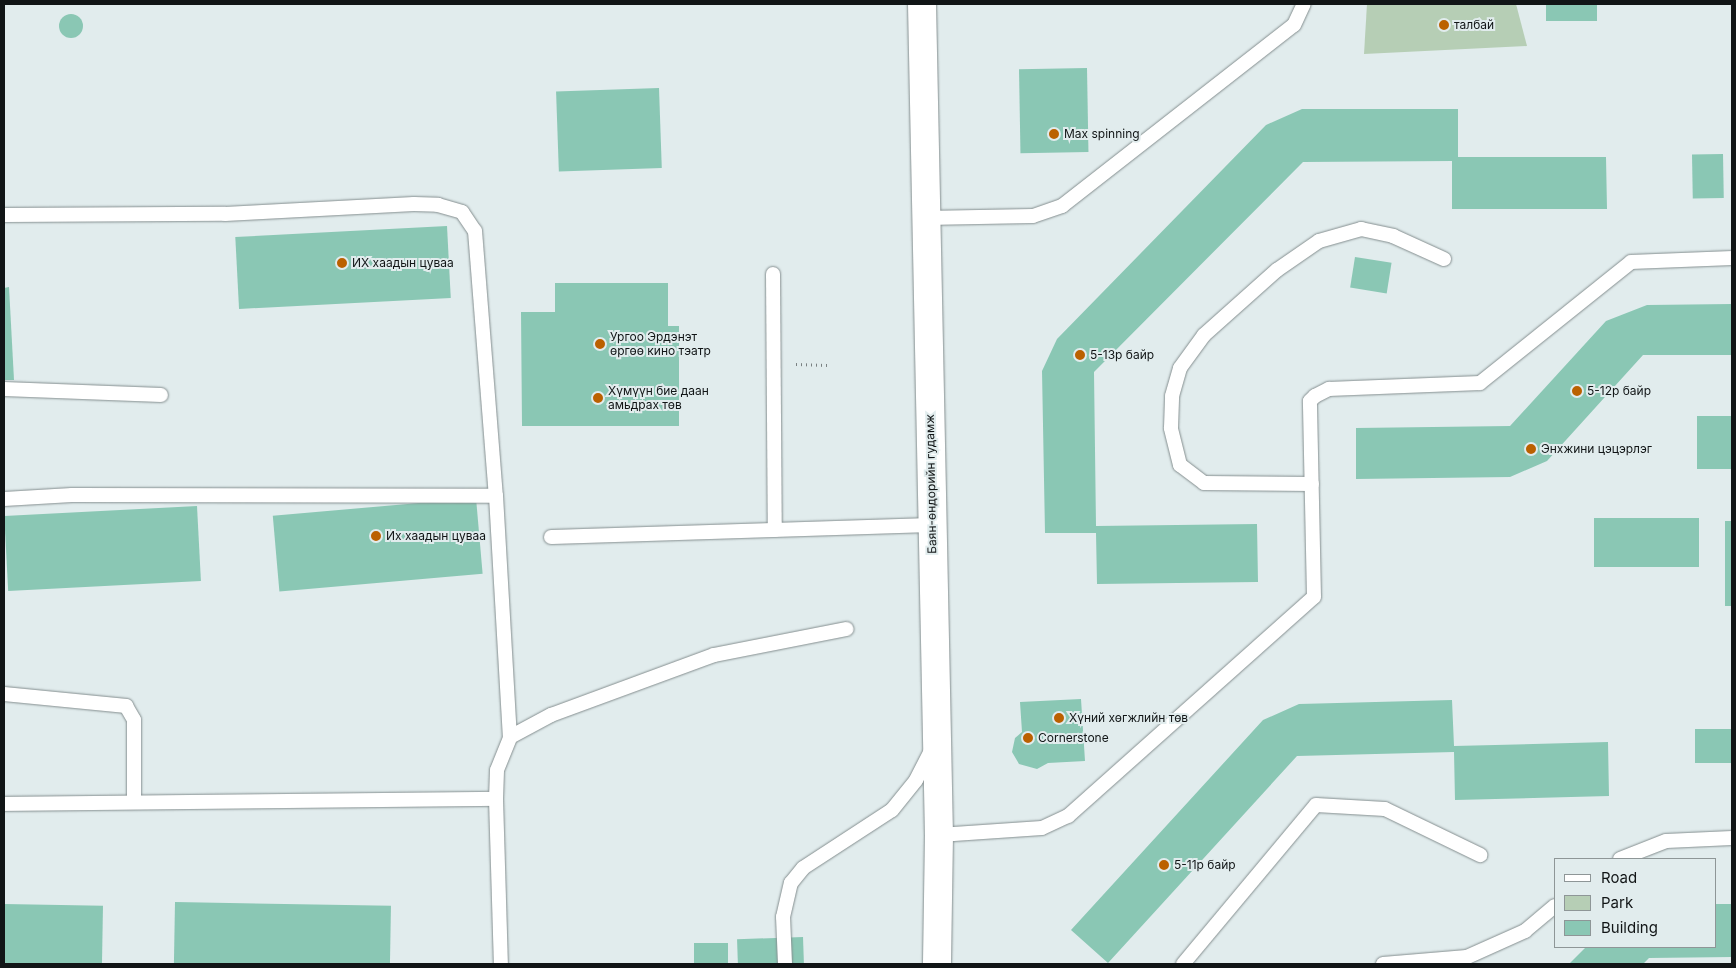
<!DOCTYPE html>
<html>
<head>
<meta charset="utf-8">
<style>
  body { margin:0 }
  #map { position:relative; width:1736px; height:968px; overflow:hidden; background:#e1eced; font-family:Inter,sans-serif }
  div>[style] { position:absolute }
  .green>* { inset:0; background:#b6ceb5 }
  .building>* { inset:0; background:#8ac7b4; transform-origin:0 0 }
  .round { border-radius:50% }
  .path>* { height:3px; margin-top:-1.5px; transform-origin:0; background:repeating-linear-gradient(90deg,#798081 0 1px,transparent 0 5px) }
  .roads { filter:drop-shadow(0 0 1px #848e8f) drop-shadow(0 0 1px #848e8f) }
  .service>* { height:14px; margin:-7px; padding:0 7px; transform-origin:7px; border-radius:7px; background:#fff }
  .minor>* { height:28px; margin:-14px; padding:0 14px; transform-origin:14px; border-radius:14px; background:#fff }
  .dots>* { width:14px; height:14px; translate:-50% -50%; box-sizing:border-box; border:2px solid #e1eced; border-radius:50% }
  span { translate:-50% -50%; white-space:nowrap; text-align:center; line-height:1.15; -webkit-text-stroke:4px #e1eced; paint-order:stroke }
  .poi-label { font-size:12px; color:#111516 }
  .left { translate:0 -50%; text-align:left }
  .street-label { font-size:12px; color:#111516 }
  .frame { position:absolute; inset:0; border:5px solid #111516; pointer-events:none }
  .legend { position:absolute; left:1554px; top:858px; width:162px; height:90px; box-sizing:border-box; background:#e1eced; border:1px solid #8e9697; margin:0; padding:6px 9px; list-style:none; font-size:15px; color:#111516 }
  .legend li { display:flex; align-items:center; gap:10px; height:25px }
  .legend b { width:25px; border:1px solid #8e9697 }
</style>
</head>
<body>
<div id="map">
  <div class="green">
    <div style="clip-path:polygon(1367px 4px,1516px 4px,1527px 46px,1364px 54px)"></div>
  </div>
  <div class="building">
    <div style="left:1546px;top:4px;width:51px;height:17px"></div>
    <div class="round" style="left:59px;top:14px;width:24px;height:24px"></div>
    <div style="left:1087px;top:68px;width:84px;height:68px;rotate:89deg"></div>
    <div style="left:659px;top:88px;width:80px;height:103px;rotate:88deg"></div>
    <div style="clip-path:polygon(1302px 109px,1458px 109px,1458px 157px,1606px 157px,1607px 209px,1452px 209px,1452px 161px,1303px 162px,1094px 372px,1096px 526px,1257px 524px,1258px 582px,1097px 584px,1096px 533px,1045px 533px,1042px 371px,1057px 339px,1266px 125px)"></div>
    <div style="left:1723px;top:154px;width:44px;height:31px;rotate:89deg"></div>
    <div style="left:447px;top:226px;width:72px;height:212px;rotate:87deg"></div>
    <div style="left:1355px;top:257px;width:37px;height:31px;rotate:9deg"></div>
    <div style="clip-path:polygon(555px 283px,668px 283px,668px 326px,679px 326px,679px 426px,522px 426px,521px 312px,555px 312px)"></div>
    <div style="clip-path:polygon(9px 287px,14px 380px,4px 380px,4px 288px)"></div>
    <div style="clip-path:polygon(1732px 304px,1732px 355px,1643px 355px,1547px 461px,1510px 477px,1356px 479px,1356px 428px,1510px 426px,1606px 321px,1647px 305px)"></div>
    <div style="left:1697px;top:416px;width:35px;height:53px"></div>
    <div style="left:476px;top:498px;width:76px;height:204px;rotate:85deg"></div>
    <div style="left:197px;top:506px;width:75px;height:193px;rotate:87deg"></div>
    <div style="left:1594px;top:518px;width:105px;height:49px"></div>
    <div style="left:1725px;top:521px;width:7px;height:85px"></div>
    <div style="clip-path:polygon(1081px 699px,1085px 761px,1048px 763px,1037px 769px,1019px 764px,1012px 752px,1015px 738px,1022px 732px,1020px 702px)"></div>
    <div style="clip-path:polygon(1452px 700px,1454px 746px,1608px 742px,1609px 796px,1455px 800px,1454px 752px,1297px 756px,1108px 963px,1071px 930px,1263px 720px,1299px 704px)"></div>
    <div style="left:1732px;top:729px;width:34px;height:37px;rotate:90deg"></div>
    <div style="left:175px;top:902px;width:216px;height:62px;rotate:1deg"></div>
    <div style="left:4px;top:904px;width:99px;height:60px;rotate:1deg"></div>
    <div style="clip-path:polygon(1715px 904px,1732px 904px,1732px 957px,1649px 958px,1643px 964px,1569px 964px,1586px 947px,1715px 947px)"></div>
    <div style="left:803px;top:937px;width:27px;height:66px;rotate:88deg"></div>
    <div style="left:694px;top:943px;width:34px;height:21px"></div>
  </div>
  <div class="path">
    <div style="left:796px;top:364px;width:31px;rotate:2deg"></div>
  </div>
  <div class="roads">
    <div class="service">
      <div style="left:4px;top:215px;width:221px;rotate:-0.3deg"></div>
      <div style="left:225px;top:214px;width:189px;rotate:-3deg"></div>
      <div style="left:414px;top:204px;width:24px;rotate:2deg"></div>
      <div style="left:438px;top:205px;width:25px;rotate:16deg"></div>
      <div style="left:462px;top:212px;width:23px;rotate:56deg"></div>
      <div style="left:475px;top:231px;width:266px;rotate:85.5deg"></div>
      <div style="left:925px;top:218px;width:108px;rotate:-1.1deg"></div>
      <div style="left:1033px;top:216px;width:31px;rotate:-19deg"></div>
      <div style="left:1062px;top:206px;width:294px;rotate:-38deg"></div>
      <div style="left:1294px;top:25px;width:23px;rotate:-65deg"></div>
      <div style="left:773px;top:274px;width:256px;rotate:89.6deg"></div>
      <div style="left:4px;top:389px;width:157px;rotate:2.2deg"></div>
      <div style="left:1312px;top:484px;width:108px;rotate:-179.5deg"></div>
      <div style="left:1204px;top:483px;width:30px;rotate:-143deg"></div>
      <div style="left:1180px;top:465px;width:38px;rotate:-104deg"></div>
      <div style="left:1171px;top:428px;width:32px;rotate:-88deg"></div>
      <div style="left:1172px;top:396px;width:29px;rotate:-74deg"></div>
      <div style="left:1180px;top:368px;width:41px;rotate:-54deg"></div>
      <div style="left:1204px;top:335px;width:98px;rotate:-41.7deg"></div>
      <div style="left:1277px;top:270px;width:51px;rotate:-34.6deg"></div>
      <div style="left:1319px;top:241px;width:44px;rotate:-15.9deg"></div>
      <div style="left:1361px;top:229px;width:33px;rotate:12deg"></div>
      <div style="left:1393px;top:236px;width:56px;rotate:24.3deg"></div>
      <div style="left:4px;top:499px;width:68px;rotate:-3.4deg"></div>
      <div style="left:72px;top:495px;width:424px;rotate:0.1deg"></div>
      <div style="left:496px;top:496px;width:241px;rotate:86.7deg"></div>
      <div style="left:551px;top:537px;width:381px;rotate:-1.8deg"></div>
      <div style="left:4px;top:694px;width:123px;rotate:5.6deg"></div>
      <div style="left:126px;top:706px;width:16px;rotate:60deg"></div>
      <div style="left:134px;top:720px;width:81px;rotate:90deg"></div>
      <div style="left:496px;top:799px;width:29px;rotate:-88deg"></div>
      <div style="left:497px;top:770px;width:35px;rotate:-68deg"></div>
      <div style="left:510px;top:737px;width:47px;rotate:-28.2deg"></div>
      <div style="left:551px;top:715px;width:174px;rotate:-20.2deg"></div>
      <div style="left:714px;top:655px;width:135px;rotate:-11.1deg"></div>
      <div style="left:4px;top:804px;width:492px;rotate:-0.6deg"></div>
      <div style="left:496px;top:799px;width:165px;rotate:88.3deg"></div>
      <div style="left:939px;top:835px;width:103px;rotate:-3.9deg"></div>
      <div style="left:1042px;top:828px;width:29px;rotate:-25deg"></div>
      <div style="left:1068px;top:816px;width:329px;rotate:-41.7deg"></div>
      <div style="left:1314px;top:597px;width:196px;rotate:-91.2deg"></div>
      <div style="left:1310px;top:401px;width:7px;rotate:-45deg"></div>
      <div style="left:1315px;top:396px;width:16px;rotate:-27deg"></div>
      <div style="left:1329px;top:389px;width:151px;rotate:-2.3deg"></div>
      <div style="left:1480px;top:383px;width:193px;rotate:-38.7deg"></div>
      <div style="left:1631px;top:262px;width:101px;rotate:-2.3deg"></div>
      <div style="left:1620px;top:859px;width:49px;rotate:-21.4deg"></div>
      <div style="left:1666px;top:841px;width:66px;rotate:-2.6deg"></div>
      <div style="left:785px;top:964px;width:47px;rotate:-92.4deg"></div>
      <div style="left:783px;top:917px;width:35px;rotate:-77deg"></div>
      <div style="left:791px;top:883px;width:19px;rotate:-51deg"></div>
      <div style="left:803px;top:868px;width:106px;rotate:-33.1deg"></div>
      <div style="left:892px;top:810px;width:38px;rotate:-51deg"></div>
      <div style="left:916px;top:780px;width:35px;rotate:-63deg"></div>
      <div style="left:1183px;top:964px;width:207px;rotate:-50.1deg"></div>
      <div style="left:1316px;top:805px;width:69px;rotate:3.3deg"></div>
      <div style="left:1385px;top:809px;width:106px;rotate:25.8deg"></div>
      <div style="left:1383px;top:964px;width:84px;rotate:-4.8deg"></div>
      <div style="left:1467px;top:957px;width:64px;rotate:-24.1deg"></div>
      <div style="left:1525px;top:931px;width:39px;rotate:-40deg"></div>
    </div>
    <div class="minor">
      <div style="left:922px;top:4px;width:831px;rotate:88.83deg"></div>
      <div style="left:939px;top:835px;width:129px;rotate:90.9deg"></div>
    </div>
  </div>
  <div class="dots">
    <div style="left:1444px;top:25px;background:#bb6100"></div>
    <div style="left:1054px;top:134px;background:#bb6100"></div>
    <div style="left:342px;top:263px;background:#bb6100"></div>
    <div style="left:600px;top:344px;background:#bb6100"></div>
    <div style="left:1080px;top:355px;background:#bb6100"></div>
    <div style="left:1577px;top:391px;background:#bb6100"></div>
    <div style="left:598px;top:398px;background:#bb6100"></div>
    <div style="left:1531px;top:449px;background:#bb6100"></div>
    <div style="left:376px;top:536px;background:#bb6100"></div>
    <div style="left:1059px;top:718px;background:#bb6100"></div>
    <div style="left:1028px;top:738px;background:#bb6100"></div>
    <div style="left:1164px;top:865px;background:#bb6100"></div>
  </div>
  <div class="poi-label">
    <span class="left" style="left:1454px;top:25px">талбай</span>
    <span class="left" style="left:1064px;top:134px">Max spinning</span>
    <span class="left" style="left:352px;top:263px">ИХ хаадын цуваа</span>
    <span class="left" style="left:610px;top:344px">Ургоо Эрдэнэт<br>өргөө кино тэатр</span>
    <span class="left" style="left:1090px;top:355px">5-13р байр</span>
    <span class="left" style="left:608px;top:398px">Хүмүүн бие даан<br>амьдрах төв</span>
    <span class="left" style="left:1587px;top:391px">5-12р байр</span>
    <span class="left" style="left:1541px;top:449px">Энхжини цэцэрлэг</span>
    <span class="left" style="left:386px;top:536px">Их хаадын цуваа</span>
    <span class="left" style="left:1069px;top:718px">Хүний хөгжлийн төв</span>
    <span class="left" style="left:1038px;top:738px">Cornerstone</span>
    <span class="left" style="left:1174px;top:865px">5-11р байр</span>
  </div>
  <div class="street-label">
    <span style="left:931px;top:484px;rotate:-91deg">Баян-өндорийн гудамж</span>
  </div>
  <div class="frame"></div>
  <ul class="legend">
  <li><b style="height:6px;background:#fff"></b>Road</li>
  <li><b style="height:14px;background:#b6ceb5"></b>Park</li>
  <li><b style="height:14px;background:#8ac7b4"></b>Building</li>
  </ul>
</div>
</body>
</html>
